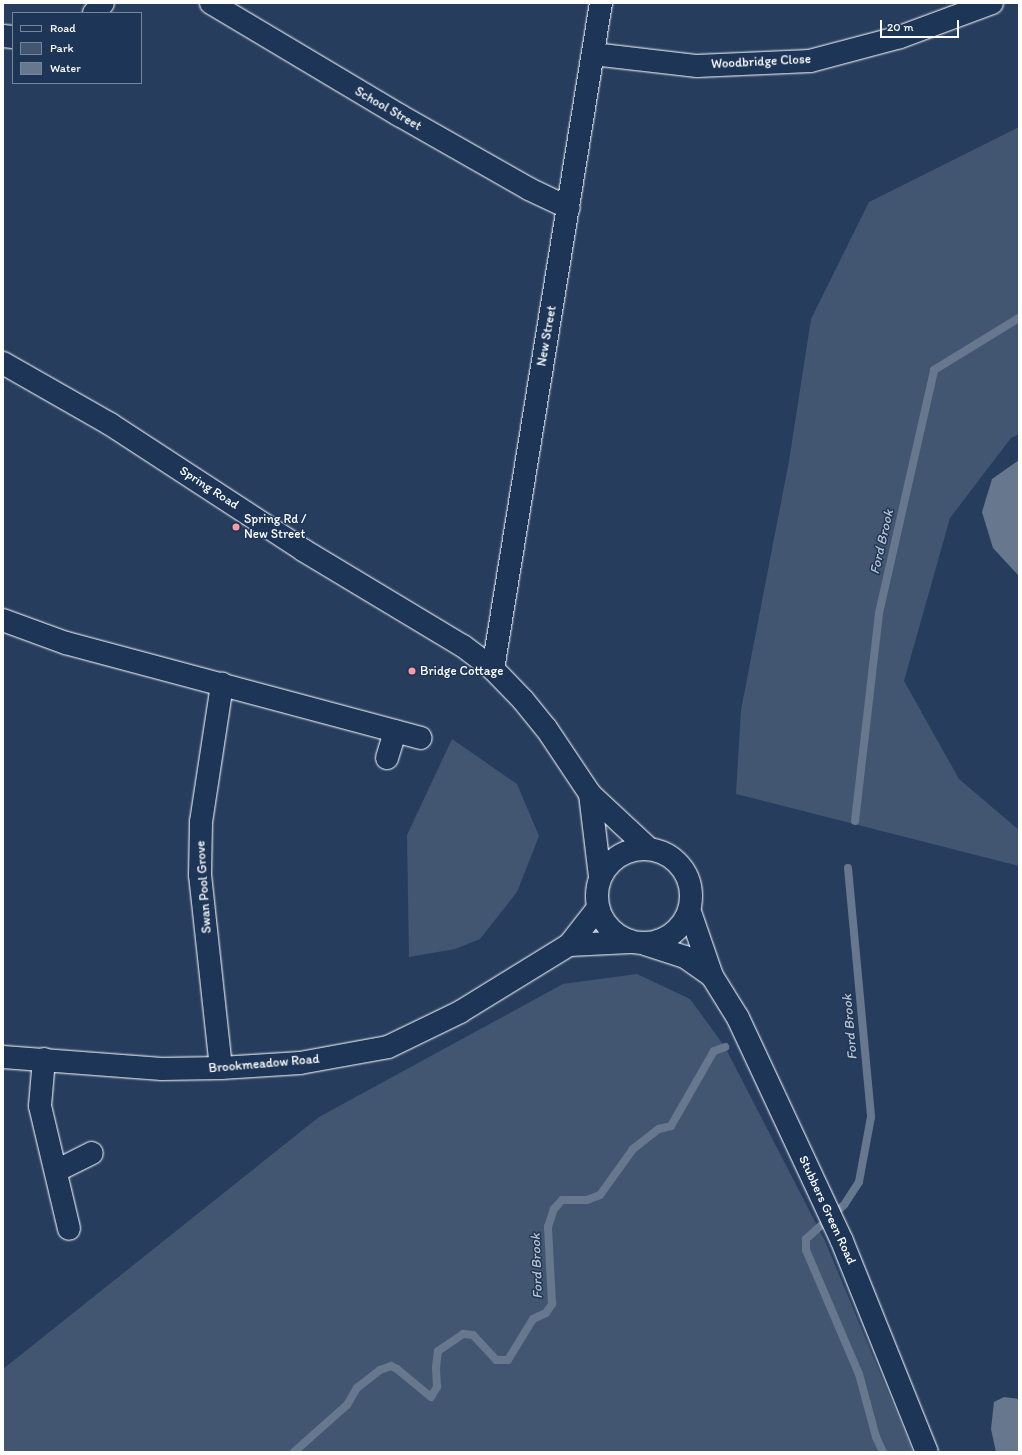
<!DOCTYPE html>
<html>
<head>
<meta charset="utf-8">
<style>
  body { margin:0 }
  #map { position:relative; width:1022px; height:1455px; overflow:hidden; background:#263d5e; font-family:Itim,sans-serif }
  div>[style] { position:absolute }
  .green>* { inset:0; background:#425672 }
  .water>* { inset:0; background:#67788e }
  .stream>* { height:8px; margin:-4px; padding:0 4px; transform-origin:4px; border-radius:4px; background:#67788e }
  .roads { filter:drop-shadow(0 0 1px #fff) drop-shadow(0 0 1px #fff) }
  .minor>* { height:22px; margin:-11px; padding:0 11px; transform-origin:11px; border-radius:11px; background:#1d3557 }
  .minor>.ring { margin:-11px; padding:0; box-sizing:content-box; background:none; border:22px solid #1d3557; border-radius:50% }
  .dots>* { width:11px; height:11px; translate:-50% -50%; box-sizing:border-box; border:2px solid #1d3557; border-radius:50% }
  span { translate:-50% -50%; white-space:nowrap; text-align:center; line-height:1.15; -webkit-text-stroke:3px #1d3557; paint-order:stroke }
  .street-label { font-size:13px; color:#fff }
  .poi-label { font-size:13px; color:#fff }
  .left { translate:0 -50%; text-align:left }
  .water-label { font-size:14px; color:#bbc2cc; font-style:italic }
  .frame { position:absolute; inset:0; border:4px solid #fff; pointer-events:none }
  .legend { position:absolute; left:12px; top:12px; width:130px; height:72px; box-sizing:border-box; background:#1d3557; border:1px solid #77869a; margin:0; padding:5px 7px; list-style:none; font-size:12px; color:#fff }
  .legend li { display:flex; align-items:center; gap:8px; height:20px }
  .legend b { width:20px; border:1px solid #77869a }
  .scale { position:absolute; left:880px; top:20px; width:79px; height:18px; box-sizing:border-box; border:2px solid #fff; border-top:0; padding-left:5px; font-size:12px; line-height:14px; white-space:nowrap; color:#fff; -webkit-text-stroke:3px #1d3557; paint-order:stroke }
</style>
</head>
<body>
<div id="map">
  <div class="green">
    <div style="clip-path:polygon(1019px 127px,1019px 434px,1011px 438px,950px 518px,904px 681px,959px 779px,1019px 830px,1019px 866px,736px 794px,741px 710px,789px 461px,811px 319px,869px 202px)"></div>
    <div style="clip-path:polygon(452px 739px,517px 784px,539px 836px,517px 892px,480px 939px,455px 949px,409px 957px,407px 835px)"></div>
    <div style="clip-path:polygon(637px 974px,690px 999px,725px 1047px,825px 1241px,913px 1452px,3px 1452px,3px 1369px,319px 1117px,563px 984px)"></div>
  </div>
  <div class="water">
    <div style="clip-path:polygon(1019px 460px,1019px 576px,993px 548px,982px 512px,992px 479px)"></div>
    <div style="clip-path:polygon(1004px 1397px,1019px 1399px,1019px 1452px,996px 1452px,991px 1429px,994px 1402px)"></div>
  </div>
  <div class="stream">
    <div style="left:855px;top:821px;width:209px;rotate:-83.4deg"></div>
    <div style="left:879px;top:613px;width:249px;rotate:-77.2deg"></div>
    <div style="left:934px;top:370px;width:100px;rotate:-31.5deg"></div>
    <div style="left:848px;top:868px;width:250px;rotate:84.7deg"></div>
    <div style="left:871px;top:1117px;width:66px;rotate:100.5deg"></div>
    <div style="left:859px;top:1182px;width:27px;rotate:123deg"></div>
    <div style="left:844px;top:1205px;width:51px;rotate:138.2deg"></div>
    <div style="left:806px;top:1239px;width:11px;rotate:90deg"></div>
    <div style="left:806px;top:1250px;width:135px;rotate:66.9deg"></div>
    <div style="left:859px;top:1374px;width:65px;rotate:74.9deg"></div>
    <div style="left:876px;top:1437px;width:17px;rotate:65deg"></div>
    <div style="left:294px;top:1452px;width:71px;rotate:-41.6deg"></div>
    <div style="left:347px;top:1405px;width:20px;rotate:-60deg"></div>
    <div style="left:357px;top:1388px;width:29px;rotate:-38deg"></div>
    <div style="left:380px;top:1370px;width:12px;rotate:-20deg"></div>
    <div style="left:391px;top:1366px;width:7px;rotate:27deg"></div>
    <div style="left:397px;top:1369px;width:44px;rotate:39.5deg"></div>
    <div style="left:431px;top:1397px;width:12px;rotate:-59deg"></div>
    <div style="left:437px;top:1387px;width:20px;rotate:-93deg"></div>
    <div style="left:436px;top:1367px;width:16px;rotate:-83deg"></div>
    <div style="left:438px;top:1351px;width:30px;rotate:-34deg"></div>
    <div style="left:463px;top:1334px;width:10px;rotate:6deg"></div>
    <div style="left:473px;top:1335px;width:34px;rotate:47deg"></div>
    <div style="left:496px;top:1360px;width:12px"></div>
    <div style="left:508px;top:1360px;width:48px;rotate:-58.6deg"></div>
    <div style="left:533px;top:1319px;width:14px;rotate:-25deg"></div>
    <div style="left:546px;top:1313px;width:11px;rotate:-56deg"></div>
    <div style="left:552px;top:1304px;width:77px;rotate:-93deg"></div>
    <div style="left:548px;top:1227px;width:19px;rotate:-72deg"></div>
    <div style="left:554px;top:1209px;width:12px;rotate:-48deg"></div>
    <div style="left:562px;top:1200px;width:25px"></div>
    <div style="left:587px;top:1200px;width:14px;rotate:-21deg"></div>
    <div style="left:600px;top:1195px;width:57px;rotate:-54.3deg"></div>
    <div style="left:633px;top:1149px;width:33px;rotate:-38deg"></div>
    <div style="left:659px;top:1129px;width:12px;rotate:-14deg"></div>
    <div style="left:671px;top:1126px;width:86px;rotate:-60.2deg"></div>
    <div style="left:714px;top:1051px;width:12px;rotate:-20deg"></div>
  </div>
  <div class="roads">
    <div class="minor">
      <div style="left:211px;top:3px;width:219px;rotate:30.8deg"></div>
      <div style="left:399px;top:115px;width:150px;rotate:29.6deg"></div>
      <div style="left:529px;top:189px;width:44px;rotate:25.4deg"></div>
      <div style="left:94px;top:13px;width:13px;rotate:-48deg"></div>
      <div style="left:3px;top:36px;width:10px;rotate:6deg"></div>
      <div style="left:593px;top:54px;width:105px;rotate:6.6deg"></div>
      <div style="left:697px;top:66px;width:113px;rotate:-2.5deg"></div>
      <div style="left:810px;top:61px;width:93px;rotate:-14.9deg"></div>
      <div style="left:900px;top:37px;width:98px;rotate:-20.3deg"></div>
      <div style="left:3px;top:363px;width:123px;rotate:29.7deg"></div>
      <div style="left:110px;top:424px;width:230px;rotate:33.1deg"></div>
      <div style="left:303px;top:550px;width:187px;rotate:31deg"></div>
      <div style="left:463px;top:646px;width:38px;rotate:37deg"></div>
      <div style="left:493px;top:669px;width:43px;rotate:45.9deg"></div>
      <div style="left:523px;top:700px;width:36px;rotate:51deg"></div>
      <div style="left:546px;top:728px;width:79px;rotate:56.3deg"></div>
      <div style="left:590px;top:794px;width:79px;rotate:43deg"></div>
      <div style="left:3px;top:620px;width:67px;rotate:20.1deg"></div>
      <div style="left:66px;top:643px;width:367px;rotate:15deg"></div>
      <div style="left:493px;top:669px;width:675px;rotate:-80.79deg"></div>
      <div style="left:387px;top:758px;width:28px;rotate:-73deg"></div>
      <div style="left:590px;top:794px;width:84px;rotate:83.1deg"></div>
      <div class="ring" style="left:597px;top:849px;width:72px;height:72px"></div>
      <div style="left:690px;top:912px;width:68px;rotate:71deg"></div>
      <div style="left:712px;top:976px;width:49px;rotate:58.2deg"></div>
      <div style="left:738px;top:1018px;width:246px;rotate:65deg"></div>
      <div style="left:842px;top:1241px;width:227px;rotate:68.1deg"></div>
      <div style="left:645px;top:944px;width:42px;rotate:18deg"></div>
      <div style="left:685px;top:957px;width:33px;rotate:35deg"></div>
      <div style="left:569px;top:945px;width:61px;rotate:-2.8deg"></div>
      <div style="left:3px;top:1057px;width:159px;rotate:4.3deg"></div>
      <div style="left:162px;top:1069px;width:59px;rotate:-1deg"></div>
      <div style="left:221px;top:1068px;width:79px;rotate:-3.6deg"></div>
      <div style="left:300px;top:1063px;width:89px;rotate:-10.3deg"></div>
      <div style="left:388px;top:1047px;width:80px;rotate:-25.9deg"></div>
      <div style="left:460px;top:1012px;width:128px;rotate:-31.6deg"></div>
      <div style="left:569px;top:945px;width:47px;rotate:-51.9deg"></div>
      <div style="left:44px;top:1059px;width:47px;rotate:94.9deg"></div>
      <div style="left:40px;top:1106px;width:126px;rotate:76.7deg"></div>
      <div style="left:221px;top:1068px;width:194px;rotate:-96.2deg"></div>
      <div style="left:200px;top:875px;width:53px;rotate:-88.9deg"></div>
      <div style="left:201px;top:822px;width:140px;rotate:-81.3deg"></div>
      <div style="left:56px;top:1171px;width:40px;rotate:-26.6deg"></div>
    </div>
  </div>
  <div class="dots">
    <div style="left:236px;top:527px;background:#ff9aa2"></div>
    <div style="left:412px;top:671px;background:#ff9aa2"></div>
  </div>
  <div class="street-label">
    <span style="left:761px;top:62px;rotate:-3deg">Woodbridge Close</span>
    <span style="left:388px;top:109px;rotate:30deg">School Street</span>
    <span style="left:547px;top:336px;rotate:-80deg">New Street</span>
    <span style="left:209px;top:488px;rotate:33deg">Spring Road</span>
    <span style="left:204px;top:887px;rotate:-94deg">Swan Pool Grove</span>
    <span style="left:264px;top:1064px;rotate:-5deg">Brookmeadow Road</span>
    <span style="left:827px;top:1210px;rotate:65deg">Stubbers Green Road</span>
  </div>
  <div class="poi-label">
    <span class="left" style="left:244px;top:527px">Spring Rd /<br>New Street</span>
    <span class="left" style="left:420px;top:671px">Bridge Cottage</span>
  </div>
  <div class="water-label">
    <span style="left:882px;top:542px;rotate:-77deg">Ford Brook</span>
    <span style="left:850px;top:1027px;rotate:-95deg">Ford Brook</span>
    <span style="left:537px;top:1266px;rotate:-92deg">Ford Brook</span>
  </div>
  <div class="frame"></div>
  <ul class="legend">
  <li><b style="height:5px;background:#1d3557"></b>Road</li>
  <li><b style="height:11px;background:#425672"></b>Park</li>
  <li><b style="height:11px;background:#67788e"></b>Water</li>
  </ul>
  <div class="scale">20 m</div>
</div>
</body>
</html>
